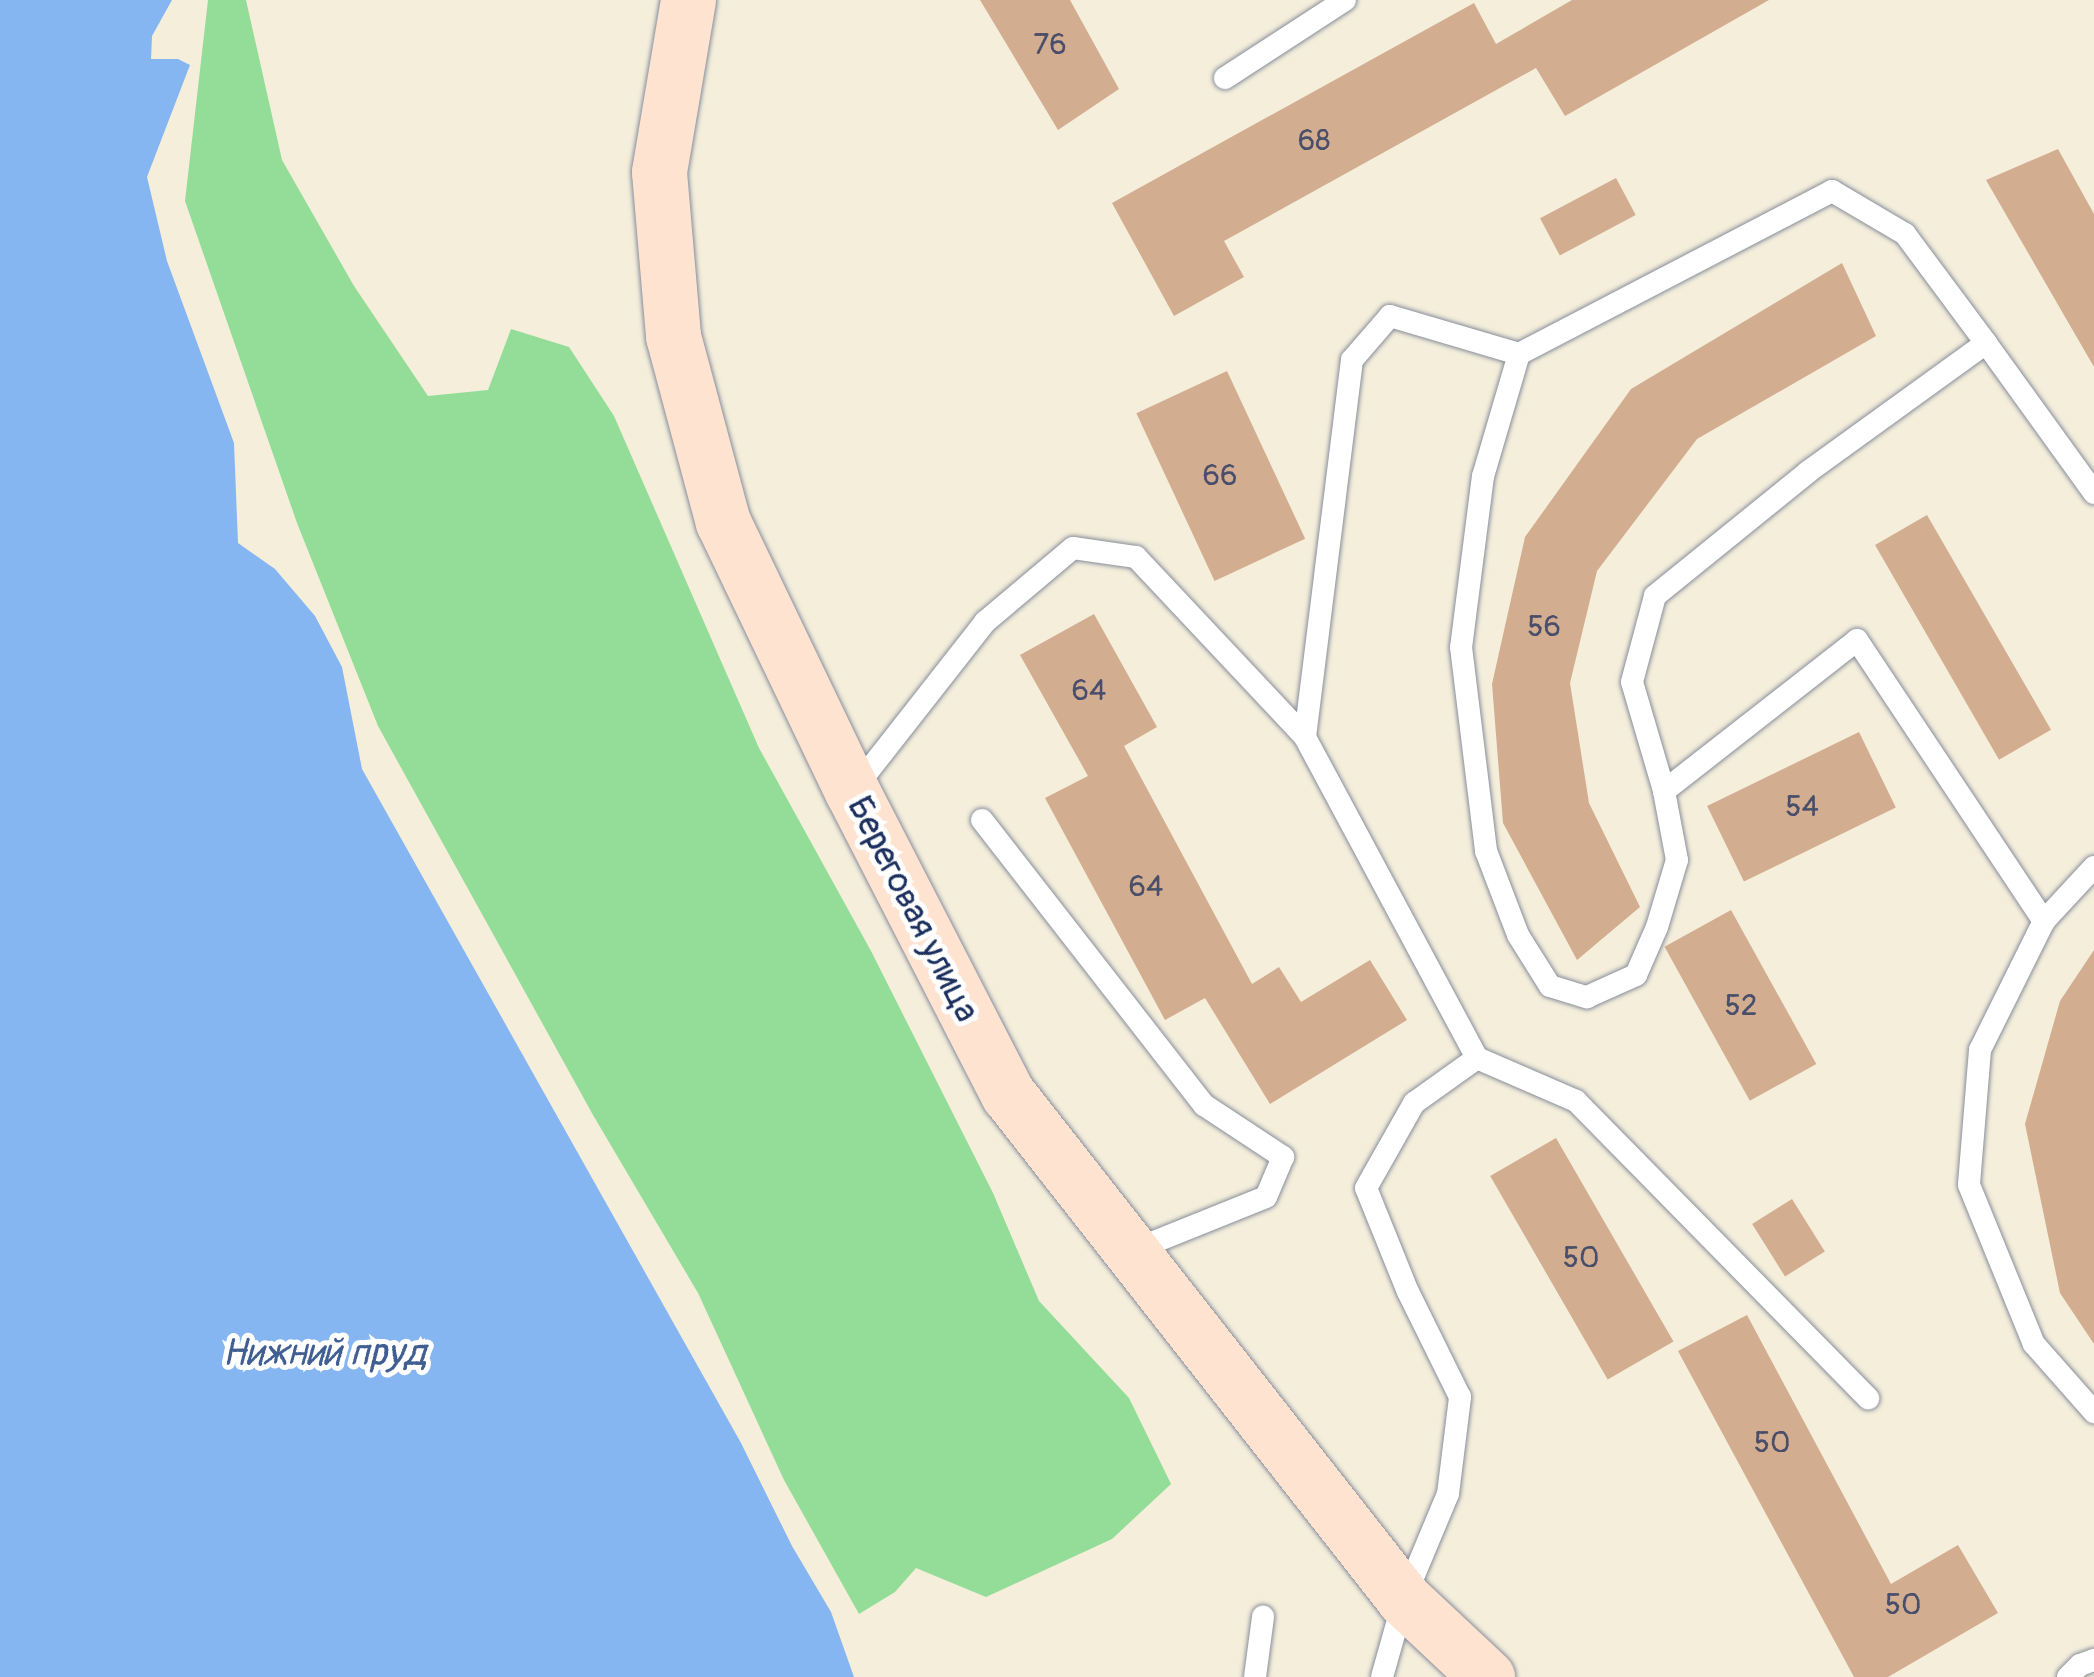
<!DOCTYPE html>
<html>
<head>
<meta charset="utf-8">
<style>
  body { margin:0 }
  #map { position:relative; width:2094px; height:1677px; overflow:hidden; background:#f4eedb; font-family:Pangolin,sans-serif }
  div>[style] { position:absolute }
  .green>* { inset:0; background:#93dd99 }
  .water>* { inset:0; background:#85b6f1 }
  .building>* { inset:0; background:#d3ad90; transform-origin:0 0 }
  .roads { filter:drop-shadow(0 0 2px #888e9c) drop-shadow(0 0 2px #888e9c) }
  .lane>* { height:22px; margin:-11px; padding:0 11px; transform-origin:11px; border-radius:11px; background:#fff }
  .secondary>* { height:55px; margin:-27.5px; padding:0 27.5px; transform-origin:27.5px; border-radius:27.5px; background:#fee3d1 }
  span { translate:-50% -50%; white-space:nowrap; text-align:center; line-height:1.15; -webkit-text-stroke:10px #fff; paint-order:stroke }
  .number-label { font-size:30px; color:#494e6a }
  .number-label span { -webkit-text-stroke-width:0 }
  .street-label { font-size:35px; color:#1b2f5e }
  .water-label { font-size:38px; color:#405e91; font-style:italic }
</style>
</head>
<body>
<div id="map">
  <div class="green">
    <div style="clip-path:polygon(208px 0,246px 0,282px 160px,354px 286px,428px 396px,488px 390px,511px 329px,569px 347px,614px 416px,759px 748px,871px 951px,993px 1193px,1039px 1301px,1129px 1398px,1171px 1484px,1112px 1539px,986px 1597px,916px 1568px,895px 1592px,859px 1614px,784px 1480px,698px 1293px,593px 1115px,378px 726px,297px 523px,185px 201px)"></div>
  </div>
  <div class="water">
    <div style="clip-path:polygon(0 0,172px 0,152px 36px,151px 59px,178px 59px,190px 65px,147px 177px,167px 261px,234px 443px,238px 543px,275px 569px,315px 616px,342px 667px,362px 769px,741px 1443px,792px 1546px,831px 1612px,854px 1677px,0 1677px)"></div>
  </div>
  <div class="building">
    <div style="clip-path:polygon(980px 0,1070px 0,1119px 89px,1058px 130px)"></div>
    <div style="clip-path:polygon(1572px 0,1769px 0,1565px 116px,1536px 68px,1224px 241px,1244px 277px,1174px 316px,1112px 203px,1474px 3px,1496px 44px)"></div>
    <div style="clip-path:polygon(2058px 149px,2094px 214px,2094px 367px,1986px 180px)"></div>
    <div style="left:1616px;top:178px;width:42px;height:86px;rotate:62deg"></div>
    <div style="clip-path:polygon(1842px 263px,1876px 336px,1697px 439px,1597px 571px,1570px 683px,1589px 803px,1640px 907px,1577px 960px,1503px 823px,1492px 684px,1525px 537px,1631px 389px)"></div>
    <div style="left:1227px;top:371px;width:185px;height:100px;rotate:65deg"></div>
    <div style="left:1927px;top:515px;width:248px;height:60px;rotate:60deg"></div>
    <div style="clip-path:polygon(1094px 614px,1157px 727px,1124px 746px,1252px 984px,1279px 967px,1301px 1002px,1370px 960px,1407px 1020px,1270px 1104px,1205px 998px,1165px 1020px,1045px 798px,1088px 776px,1020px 655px)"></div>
    <div style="left:1859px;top:732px;width:84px;height:169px;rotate:64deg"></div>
    <div style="left:1731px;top:910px;width:176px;height:76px;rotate:61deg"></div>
    <div style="clip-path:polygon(2094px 950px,2094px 1344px,2060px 1293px,2025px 1124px,2060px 1001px)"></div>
    <div style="left:1556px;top:1138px;width:235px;height:76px;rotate:60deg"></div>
    <div style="left:1792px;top:1199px;width:62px;height:47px;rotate:58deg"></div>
    <div style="clip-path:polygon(1747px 1315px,1891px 1584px,1958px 1545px,1998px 1613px,1888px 1677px,1854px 1677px,1678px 1351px)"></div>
  </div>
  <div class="roads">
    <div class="lane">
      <div style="left:1225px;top:78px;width:143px;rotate:-33deg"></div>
      <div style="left:1986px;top:343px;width:185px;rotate:54.2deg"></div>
      <div style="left:1519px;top:354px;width:127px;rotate:106.4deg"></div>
      <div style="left:1483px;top:476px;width:172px;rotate:97.3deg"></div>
      <div style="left:1461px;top:647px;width:206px;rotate:83deg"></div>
      <div style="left:1486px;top:851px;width:90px;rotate:69.1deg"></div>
      <div style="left:1518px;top:935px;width:60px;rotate:57.9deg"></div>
      <div style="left:1550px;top:986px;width:39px;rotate:17deg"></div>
      <div style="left:1587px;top:997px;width:54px;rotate:-24.2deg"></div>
      <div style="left:1636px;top:975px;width:52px;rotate:-66.4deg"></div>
      <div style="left:1657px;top:927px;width:70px;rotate:-73.4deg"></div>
      <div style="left:1677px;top:860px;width:70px;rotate:-100.7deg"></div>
      <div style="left:855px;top:788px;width:211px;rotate:-51.9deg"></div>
      <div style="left:985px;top:622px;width:115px;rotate:-40.1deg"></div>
      <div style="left:1073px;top:548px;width:64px;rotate:8.1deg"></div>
      <div style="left:1136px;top:557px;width:247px;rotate:46.8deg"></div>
      <div style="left:982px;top:820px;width:361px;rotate:52.1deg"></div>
      <div style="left:1204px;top:1105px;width:95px;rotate:33.4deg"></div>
      <div style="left:1283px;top:1157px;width:43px;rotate:113deg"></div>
      <div style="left:1266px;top:1197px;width:144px;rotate:158.1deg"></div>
      <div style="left:2094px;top:867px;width:74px;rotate:132.8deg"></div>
      <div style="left:2044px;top:921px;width:144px;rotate:116.4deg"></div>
      <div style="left:1980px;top:1050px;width:135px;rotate:94.7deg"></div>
      <div style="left:1969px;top:1185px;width:172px;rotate:67.8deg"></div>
      <div style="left:2034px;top:1344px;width:91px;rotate:48.6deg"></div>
      <div style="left:1477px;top:1058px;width:108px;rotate:23.5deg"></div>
      <div style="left:1576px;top:1101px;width:417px;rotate:45.5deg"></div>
      <div style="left:1255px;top:1677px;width:61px;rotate:-82.4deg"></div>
      <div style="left:1382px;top:1677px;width:81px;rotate:-74.2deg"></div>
      <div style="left:1404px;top:1599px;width:114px;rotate:-67.3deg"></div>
      <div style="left:1448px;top:1494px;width:98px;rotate:-82.9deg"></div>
      <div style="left:1460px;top:1397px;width:117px;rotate:-116.3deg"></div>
      <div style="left:1408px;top:1292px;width:112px;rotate:-112deg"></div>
      <div style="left:1366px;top:1188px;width:98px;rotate:-60.5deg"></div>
      <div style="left:1414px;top:1103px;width:77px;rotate:-35.5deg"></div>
      <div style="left:1477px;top:1058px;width:364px;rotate:-118.2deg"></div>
      <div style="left:1305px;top:737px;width:380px;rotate:-82.9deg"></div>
      <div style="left:1352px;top:360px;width:58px;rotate:-49.2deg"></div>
      <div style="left:1390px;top:316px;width:134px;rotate:16.4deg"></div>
      <div style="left:1519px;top:354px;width:353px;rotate:-27.5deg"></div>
      <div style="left:1832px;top:191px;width:85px;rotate:30.5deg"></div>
      <div style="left:1905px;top:234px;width:136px;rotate:53.4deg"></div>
      <div style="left:1986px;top:343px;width:220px;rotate:144.1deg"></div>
      <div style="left:1808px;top:472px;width:197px;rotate:141deg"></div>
      <div style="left:1655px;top:596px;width:89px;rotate:105deg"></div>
      <div style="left:1632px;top:682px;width:114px;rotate:73.6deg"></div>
      <div style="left:1664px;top:791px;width:245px;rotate:-38deg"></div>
      <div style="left:1857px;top:640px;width:338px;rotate:56.4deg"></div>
      <div style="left:2068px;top:1677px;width:17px;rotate:-45deg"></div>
      <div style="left:2080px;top:1665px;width:15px;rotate:-20deg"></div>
    </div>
    <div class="secondary">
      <div style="left:688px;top:0;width:174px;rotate:99.6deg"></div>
      <div style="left:659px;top:172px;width:165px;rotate:85.1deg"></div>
      <div style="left:673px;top:336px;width:193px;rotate:75deg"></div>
      <div style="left:723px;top:522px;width:298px;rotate:64.4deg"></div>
      <div style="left:852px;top:791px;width:341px;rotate:62.8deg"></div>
      <div style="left:1008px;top:1094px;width:642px;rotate:51.9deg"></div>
      <div style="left:1404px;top:1599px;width:114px;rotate:43.2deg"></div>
    </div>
  </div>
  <div class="number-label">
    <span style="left:1050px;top:45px">76</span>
    <span style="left:1314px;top:141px">68</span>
    <span style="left:1220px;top:476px">66</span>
    <span style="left:1544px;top:627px">56</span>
    <span style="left:1089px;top:691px">64</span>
    <span style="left:1802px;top:807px">54</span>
    <span style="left:1146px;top:887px">64</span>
    <span style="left:1741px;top:1006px">52</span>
    <span style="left:1581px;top:1258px">50</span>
    <span style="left:1772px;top:1443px">50</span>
    <span style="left:1903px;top:1605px">50</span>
  </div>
  <div class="street-label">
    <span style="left:913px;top:909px;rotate:63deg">Береговая улица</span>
  </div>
  <div class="water-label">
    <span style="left:324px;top:1354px">Нижний пруд</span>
  </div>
</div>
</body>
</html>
